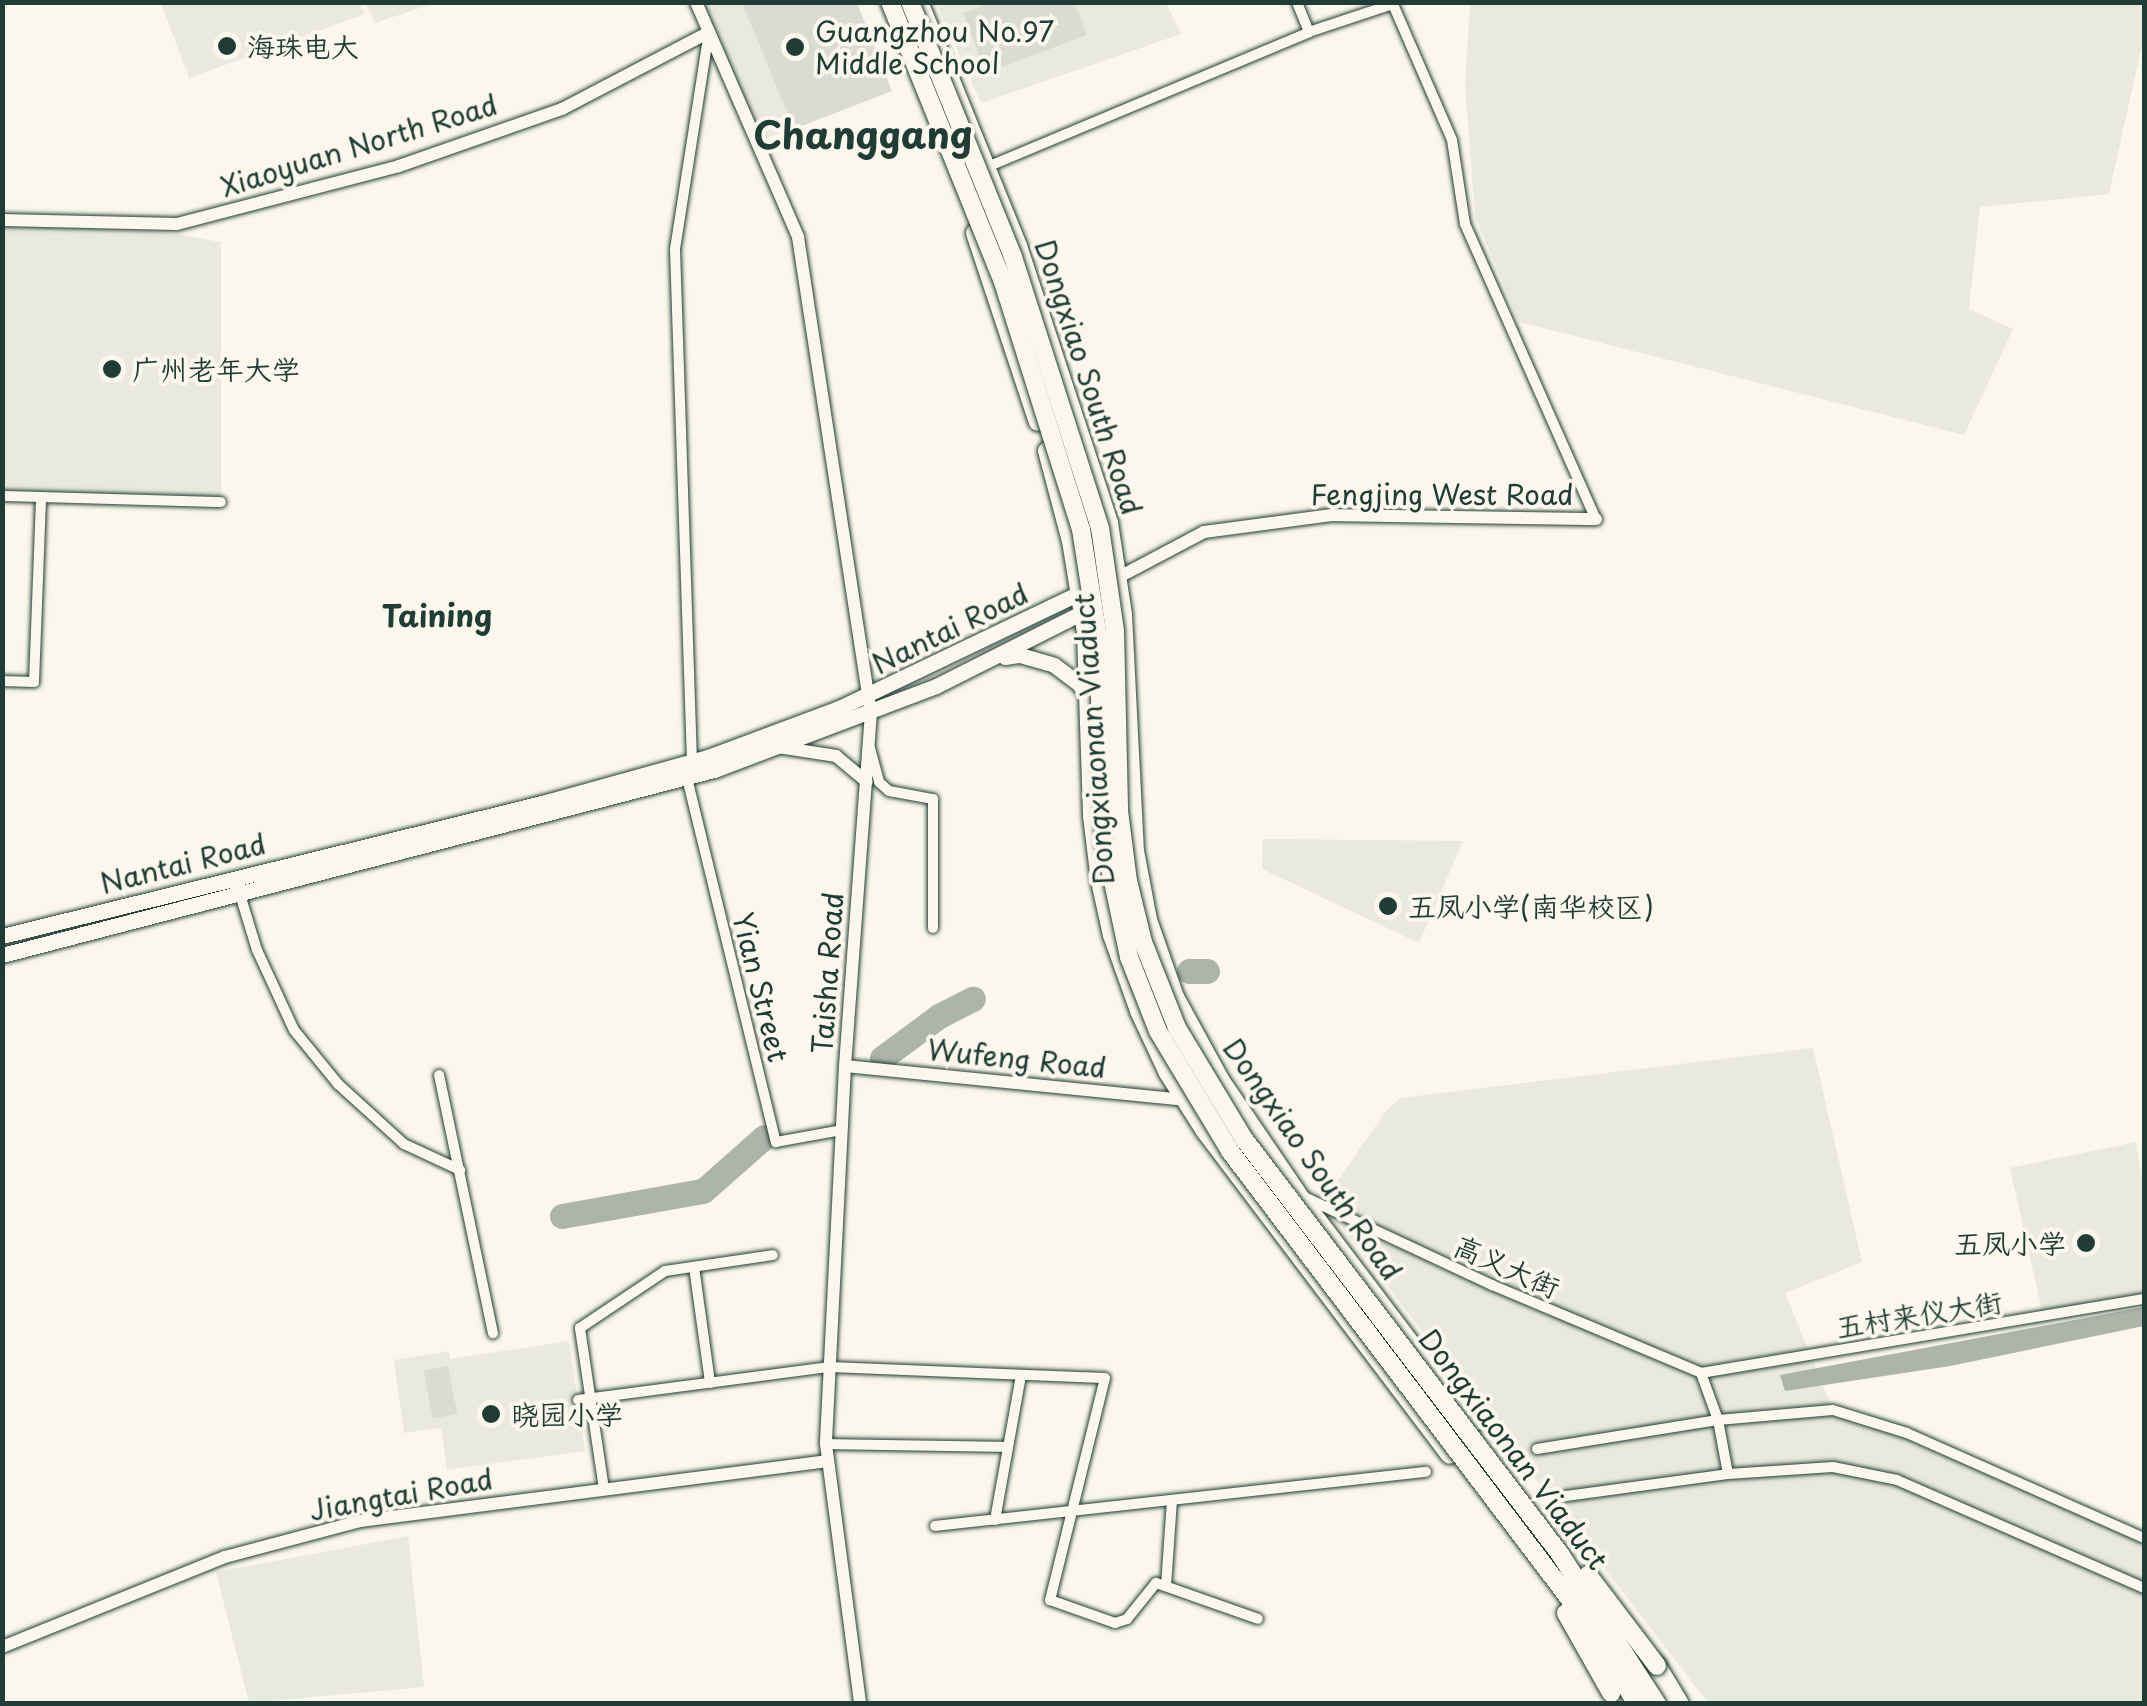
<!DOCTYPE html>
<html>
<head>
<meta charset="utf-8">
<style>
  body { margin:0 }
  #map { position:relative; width:2147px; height:1706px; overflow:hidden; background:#fbf7ec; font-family:"Playpen Sans","LXGW WenKai TC",sans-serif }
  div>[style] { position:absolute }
  .built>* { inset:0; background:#eae9de }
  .green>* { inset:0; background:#dbdcd1; transform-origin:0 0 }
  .water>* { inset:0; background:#adb4aa }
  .river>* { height:25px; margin:-12.5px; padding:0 12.5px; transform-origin:12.5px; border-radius:12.5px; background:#adb4aa }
  .roads { filter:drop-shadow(0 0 2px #1f3d34) drop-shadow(0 0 2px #1f3d34) }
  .minor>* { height:10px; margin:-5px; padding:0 5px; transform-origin:5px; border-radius:5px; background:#fbf7ec }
  .tertiary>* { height:12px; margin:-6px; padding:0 6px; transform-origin:6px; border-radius:6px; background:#fbf7ec }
  .secondary>* { height:15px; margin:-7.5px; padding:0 7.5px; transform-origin:7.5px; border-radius:7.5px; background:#fbf7ec }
  .primary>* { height:18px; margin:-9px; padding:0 9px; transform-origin:9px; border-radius:9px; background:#fbf7ec }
  .trunk>* { height:18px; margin:-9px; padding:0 9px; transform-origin:9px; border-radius:9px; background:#fbf7ec }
  .bridges { filter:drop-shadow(0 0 2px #1f3d34) drop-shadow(0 0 2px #1f3d34) }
  .trunk-bridge>* { height:18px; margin:-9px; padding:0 9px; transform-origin:9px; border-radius:9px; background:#fbf7ec }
  .dots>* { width:28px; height:28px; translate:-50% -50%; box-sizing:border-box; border:5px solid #fbf7ec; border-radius:50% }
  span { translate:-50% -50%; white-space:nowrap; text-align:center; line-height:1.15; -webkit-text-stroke:8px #fbf7ec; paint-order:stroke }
  .poi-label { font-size:28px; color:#1f3d34 }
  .left { translate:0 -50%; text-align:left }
  .right { translate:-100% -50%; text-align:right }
  .street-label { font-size:28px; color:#1f3d34 }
  .neighbourhood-label { font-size:30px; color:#1f3d34; font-weight:700 }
  .district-label { font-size:38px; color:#1f3d34; font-weight:700 }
  .frame { position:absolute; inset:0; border:5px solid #1f3d34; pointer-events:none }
</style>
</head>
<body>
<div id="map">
  <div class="built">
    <div style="clip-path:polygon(2144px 2px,2144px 35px,2109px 194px,1980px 207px,1969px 309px,2013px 329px,1964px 435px,1519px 322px,1475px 216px,1465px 85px,1470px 3px)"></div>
    <div style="clip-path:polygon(161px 3px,359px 3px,365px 14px,189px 78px)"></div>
    <div style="clip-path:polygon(365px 3px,435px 3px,375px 23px)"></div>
    <div style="clip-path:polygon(696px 3px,856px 3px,892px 91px,756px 142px)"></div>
    <div style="clip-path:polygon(936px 3px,1166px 3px,1181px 34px,981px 103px)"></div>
    <div style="clip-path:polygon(2px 222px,169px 233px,221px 242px,221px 502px,3px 496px)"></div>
    <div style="clip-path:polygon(1263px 839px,1463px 841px,1419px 943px,1262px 869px)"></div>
    <div style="clip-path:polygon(1813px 1048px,1862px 1262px,1785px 1293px,1833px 1410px,1907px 1433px,2144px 1538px,2144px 1703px,1708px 1703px,1323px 1202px,1386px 1111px,1400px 1098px)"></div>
    <div style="clip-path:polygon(2136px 1142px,2144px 1192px,2144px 1295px,2043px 1316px,2010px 1168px)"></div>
    <div style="clip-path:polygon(569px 1341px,585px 1451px,447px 1470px,441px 1428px,404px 1433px,394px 1360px,449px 1351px,450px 1359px)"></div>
    <div style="clip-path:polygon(408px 1536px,424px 1687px,249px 1703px,216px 1572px)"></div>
  </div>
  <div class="green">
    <div style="clip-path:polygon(742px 3px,857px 3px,892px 91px,794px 129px)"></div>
    <div style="clip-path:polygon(990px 3px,1075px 3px,1087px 35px,986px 73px,963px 13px)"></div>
    <div style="left:448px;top:1366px;width:49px;height:25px;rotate:79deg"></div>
  </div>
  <div class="water">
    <div style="clip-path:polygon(2144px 1307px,2144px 1326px,1950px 1366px,1785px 1391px,1780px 1375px)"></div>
  </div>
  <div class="river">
    <div style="left:1189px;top:971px;width:18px"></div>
    <div style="left:882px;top:1058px;width:71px;rotate:-36.4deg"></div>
    <div style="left:939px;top:1016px;width:38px;rotate:-27deg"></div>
    <div style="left:562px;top:1216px;width:143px;rotate:-10.1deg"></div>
    <div style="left:703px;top:1191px;width:81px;rotate:-41.5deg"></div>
  </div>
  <div class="roads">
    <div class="minor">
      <div style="left:1392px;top:2px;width:150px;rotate:66.5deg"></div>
      <div style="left:1452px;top:140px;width:85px;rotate:81.2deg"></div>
      <div style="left:1465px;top:224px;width:323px;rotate:66.1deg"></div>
      <div style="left:1309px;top:32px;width:89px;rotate:-18.4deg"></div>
      <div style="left:987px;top:167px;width:349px;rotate:-22.7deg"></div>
      <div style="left:1309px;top:32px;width:32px;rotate:-112deg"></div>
      <div style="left:2px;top:496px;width:219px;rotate:1.6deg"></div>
      <div style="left:2px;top:681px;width:32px;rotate:2deg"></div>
      <div style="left:34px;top:682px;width:185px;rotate:-87.8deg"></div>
      <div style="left:870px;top:748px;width:35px;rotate:75deg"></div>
      <div style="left:879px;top:782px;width:13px;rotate:42deg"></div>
      <div style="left:889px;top:791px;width:45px;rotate:10.3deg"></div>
      <div style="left:933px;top:799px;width:129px;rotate:90deg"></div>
      <div style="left:692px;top:762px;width:513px;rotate:-91.9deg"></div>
      <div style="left:675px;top:249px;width:219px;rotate:-81.1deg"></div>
      <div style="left:687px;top:778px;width:375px;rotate:76.3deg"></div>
      <div style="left:776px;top:1142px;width:67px;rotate:-10.3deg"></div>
      <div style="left:238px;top:888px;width:65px;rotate:73deg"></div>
      <div style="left:257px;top:950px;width:88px;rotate:65.2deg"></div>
      <div style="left:294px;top:1030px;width:70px;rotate:50.8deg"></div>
      <div style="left:338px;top:1084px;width:89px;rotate:42.3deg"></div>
      <div style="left:404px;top:1144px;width:62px;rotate:24.9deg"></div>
      <div style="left:439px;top:1075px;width:264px;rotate:78.2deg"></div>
      <div style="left:1302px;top:1196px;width:210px;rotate:25.1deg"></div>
      <div style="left:1492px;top:1285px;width:227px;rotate:22.8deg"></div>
      <div style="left:694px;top:1267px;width:117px;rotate:82.1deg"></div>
      <div style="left:1701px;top:1373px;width:449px;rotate:-9.5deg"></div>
      <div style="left:1701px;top:1373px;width:50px;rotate:70.1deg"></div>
      <div style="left:1718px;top:1420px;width:55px;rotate:79.5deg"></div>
      <div style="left:578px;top:1400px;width:254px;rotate:-7.5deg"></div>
      <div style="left:830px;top:1367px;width:275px;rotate:2.3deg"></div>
      <div style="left:1105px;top:1378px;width:229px;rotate:103.9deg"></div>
      <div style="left:1050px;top:1600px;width:69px;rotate:19.5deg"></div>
      <div style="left:1115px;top:1623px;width:13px;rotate:-18deg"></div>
      <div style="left:1127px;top:1619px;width:46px;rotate:-51.1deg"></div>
      <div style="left:1156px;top:1583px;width:108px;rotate:19.4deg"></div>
      <div style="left:826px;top:1444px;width:182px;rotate:0.9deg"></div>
      <div style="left:1537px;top:1449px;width:183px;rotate:-9.1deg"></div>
      <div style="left:1718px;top:1420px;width:115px;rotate:-5deg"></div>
      <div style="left:1833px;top:1410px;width:77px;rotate:17.3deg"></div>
      <div style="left:1907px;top:1433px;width:259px;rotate:23.9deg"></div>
      <div style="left:604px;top:1489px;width:163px;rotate:-98.5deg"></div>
      <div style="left:580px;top:1328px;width:102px;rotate:-33.8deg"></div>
      <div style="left:665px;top:1271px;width:109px;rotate:-8.4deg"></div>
      <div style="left:1566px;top:1496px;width:163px;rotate:-7.7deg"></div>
      <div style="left:1728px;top:1474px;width:105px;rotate:-3.8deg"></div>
      <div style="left:1833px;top:1467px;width:65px;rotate:11.5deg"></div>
      <div style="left:1897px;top:1480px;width:270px;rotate:23.6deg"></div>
      <div style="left:995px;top:1520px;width:147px;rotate:-79.8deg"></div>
      <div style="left:935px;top:1526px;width:494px;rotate:-6.3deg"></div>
      <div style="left:1166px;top:1586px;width:86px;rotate:-86deg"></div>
    </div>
    <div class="tertiary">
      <div style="left:696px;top:2px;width:256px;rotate:66.5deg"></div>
      <div style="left:798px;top:237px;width:481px;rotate:81.3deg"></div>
      <div style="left:871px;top:712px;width:355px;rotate:94.2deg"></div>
      <div style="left:845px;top:1066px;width:378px;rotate:92.9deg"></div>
      <div style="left:826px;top:1444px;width:262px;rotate:82.5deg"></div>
      <div style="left:2px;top:220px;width:175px;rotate:1.3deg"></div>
      <div style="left:177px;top:224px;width:229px;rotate:-14.6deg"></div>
      <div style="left:399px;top:166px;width:173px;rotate:-19.3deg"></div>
      <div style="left:562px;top:109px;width:166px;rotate:-27.6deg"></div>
      <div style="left:1119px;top:577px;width:96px;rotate:-27.9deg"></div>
      <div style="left:1204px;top:532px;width:129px;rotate:-7.6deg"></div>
      <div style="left:1332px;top:515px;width:264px;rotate:0.9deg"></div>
      <div style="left:778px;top:747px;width:59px;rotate:8.8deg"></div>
      <div style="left:836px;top:756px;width:40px;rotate:40deg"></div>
      <div style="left:845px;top:1066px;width:341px;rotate:5.7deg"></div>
      <div style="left:1184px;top:1100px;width:46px;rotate:13.7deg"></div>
      <div style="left:2px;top:1647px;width:240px;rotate:-22deg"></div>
      <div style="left:225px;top:1557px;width:140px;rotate:-14.9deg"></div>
      <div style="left:360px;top:1521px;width:470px;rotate:-7.3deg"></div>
    </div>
    <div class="secondary">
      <div style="left:1005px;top:657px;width:15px;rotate:-8deg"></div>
      <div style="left:1020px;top:655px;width:35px;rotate:16deg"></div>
      <div style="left:1054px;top:665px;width:31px;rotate:37deg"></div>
      <div style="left:1079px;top:684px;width:17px;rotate:57deg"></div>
      <div style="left:2px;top:936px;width:556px;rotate:-13.84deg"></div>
      <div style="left:542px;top:803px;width:172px;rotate:-15.5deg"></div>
      <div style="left:708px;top:757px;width:140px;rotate:-20.5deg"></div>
      <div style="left:839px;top:708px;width:275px;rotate:-25.6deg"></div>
      <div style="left:2px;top:955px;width:736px;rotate:-14.57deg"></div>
      <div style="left:714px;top:770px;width:237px;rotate:-20.7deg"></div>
      <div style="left:936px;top:686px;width:171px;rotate:-26.7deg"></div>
    </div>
    <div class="primary">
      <div style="left:919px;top:2px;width:263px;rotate:67.9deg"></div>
      <div style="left:1018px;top:246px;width:292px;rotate:71.8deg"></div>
      <div style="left:1109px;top:523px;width:93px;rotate:81.3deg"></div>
      <div style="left:1123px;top:615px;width:236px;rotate:87.1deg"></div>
      <div style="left:1135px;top:851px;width:70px;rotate:79.3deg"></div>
      <div style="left:1148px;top:920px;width:82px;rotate:70.7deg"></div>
      <div style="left:1175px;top:997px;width:96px;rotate:61.3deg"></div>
      <div style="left:1221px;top:1081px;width:135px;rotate:55.8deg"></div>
      <div style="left:1297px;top:1193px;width:290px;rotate:52.9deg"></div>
      <div style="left:975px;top:233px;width:199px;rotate:71.6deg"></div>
      <div style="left:1047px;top:451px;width:93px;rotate:75.1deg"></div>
      <div style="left:1071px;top:541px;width:93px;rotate:80.7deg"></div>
      <div style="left:1086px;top:633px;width:183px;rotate:88.1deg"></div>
      <div style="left:1092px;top:816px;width:65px;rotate:83deg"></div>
      <div style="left:1100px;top:881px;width:55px;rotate:77.5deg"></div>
      <div style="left:1112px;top:935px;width:81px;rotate:70.4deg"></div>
      <div style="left:1139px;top:1011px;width:68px;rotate:64.9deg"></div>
      <div style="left:1168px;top:1073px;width:69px;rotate:57.5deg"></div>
      <div style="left:1205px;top:1131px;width:406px;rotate:52.9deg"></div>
      <div style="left:1628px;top:1640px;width:75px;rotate:58.6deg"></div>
    </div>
    <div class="trunk">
      <div style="left:1657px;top:1666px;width:44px;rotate:58.8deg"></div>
    </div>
  </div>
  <div class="bridges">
    <div class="trunk-bridge">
      <div style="left:890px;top:2px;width:302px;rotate:68deg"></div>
      <div style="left:1003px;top:282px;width:259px;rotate:72.5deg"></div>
      <div style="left:1081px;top:529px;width:110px;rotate:81.1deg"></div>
      <div style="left:1098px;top:638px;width:206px;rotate:88.1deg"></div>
      <div style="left:1105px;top:844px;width:116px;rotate:78deg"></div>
      <div style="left:1129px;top:957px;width:79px;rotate:68.6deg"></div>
      <div style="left:1158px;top:1031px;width:140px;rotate:59deg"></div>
      <div style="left:1230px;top:1151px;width:586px;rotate:52.84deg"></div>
      <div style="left:1584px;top:1618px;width:101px;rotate:58.4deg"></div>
      <div style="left:910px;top:2px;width:275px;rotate:68deg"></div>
      <div style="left:1013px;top:257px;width:285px;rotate:72.2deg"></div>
      <div style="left:1100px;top:528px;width:104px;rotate:81.7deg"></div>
      <div style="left:1115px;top:631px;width:180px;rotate:88.7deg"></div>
      <div style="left:1119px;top:811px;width:71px;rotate:82.7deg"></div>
      <div style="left:1128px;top:881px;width:63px;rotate:76.2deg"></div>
      <div style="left:1143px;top:942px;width:92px;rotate:68.4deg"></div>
      <div style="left:1177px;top:1028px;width:130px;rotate:58.9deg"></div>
      <div style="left:1244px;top:1139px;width:522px;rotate:52.71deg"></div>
      <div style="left:1560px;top:1554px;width:179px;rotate:57.1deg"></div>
      <div style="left:1588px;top:1575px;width:114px;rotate:52.8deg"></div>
      <div style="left:1566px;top:1613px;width:92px;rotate:60.6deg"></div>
    </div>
  </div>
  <div class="dots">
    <div style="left:227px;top:46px;background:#1f3d34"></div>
    <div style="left:795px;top:47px;background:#1f3d34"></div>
    <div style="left:112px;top:369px;background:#1f3d34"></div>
    <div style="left:1388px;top:906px;background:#1f3d34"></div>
    <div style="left:2086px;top:1243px;background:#1f3d34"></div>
    <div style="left:491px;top:1414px;background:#1f3d34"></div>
  </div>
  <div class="poi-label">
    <span class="left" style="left:815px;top:47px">Guangzhou No.97<br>Middle School</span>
    <span class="left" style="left:247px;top:46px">海珠电大</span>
    <span class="left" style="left:132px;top:369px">广州老年大学</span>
    <span class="left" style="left:1408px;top:906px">五凤小学(南华校区)</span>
    <span class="right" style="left:2066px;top:1243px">五凤小学</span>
    <span class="left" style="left:511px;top:1414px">晓园小学</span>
  </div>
  <div class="street-label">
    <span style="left:359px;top:145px;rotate:-17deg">Xiaoyuan North Road</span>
    <span style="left:1089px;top:377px;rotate:72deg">Dongxiao South Road</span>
    <span style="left:1442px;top:494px">Fengjing West Road</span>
    <span style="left:950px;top:628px;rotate:-26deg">Nantai Road</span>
    <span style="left:1093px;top:739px;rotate:-94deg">Dongxiaonan Viaduct</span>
    <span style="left:183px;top:863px;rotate:-14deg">Nantai Road</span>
    <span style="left:827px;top:973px;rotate:-86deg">Taisha Road</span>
    <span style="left:761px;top:987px;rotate:76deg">Yian Street</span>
    <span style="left:1017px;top:1058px;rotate:6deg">Wufeng Road</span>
    <span style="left:1313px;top:1159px;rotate:55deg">Dongxiao South Road</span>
    <span style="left:1507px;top:1266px;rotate:24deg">高义大街</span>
    <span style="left:1919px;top:1314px;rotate:-9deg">五村来仪大街</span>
    <span style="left:1514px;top:1449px;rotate:53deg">Dongxiaonan Viaduct</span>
    <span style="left:401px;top:1494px;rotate:-10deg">Jiangtai Road</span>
  </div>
  <div class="neighbourhood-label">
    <span style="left:437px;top:615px">Taining</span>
  </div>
  <div class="district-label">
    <span style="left:863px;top:134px">Changgang</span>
  </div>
  <div class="frame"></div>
</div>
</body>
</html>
